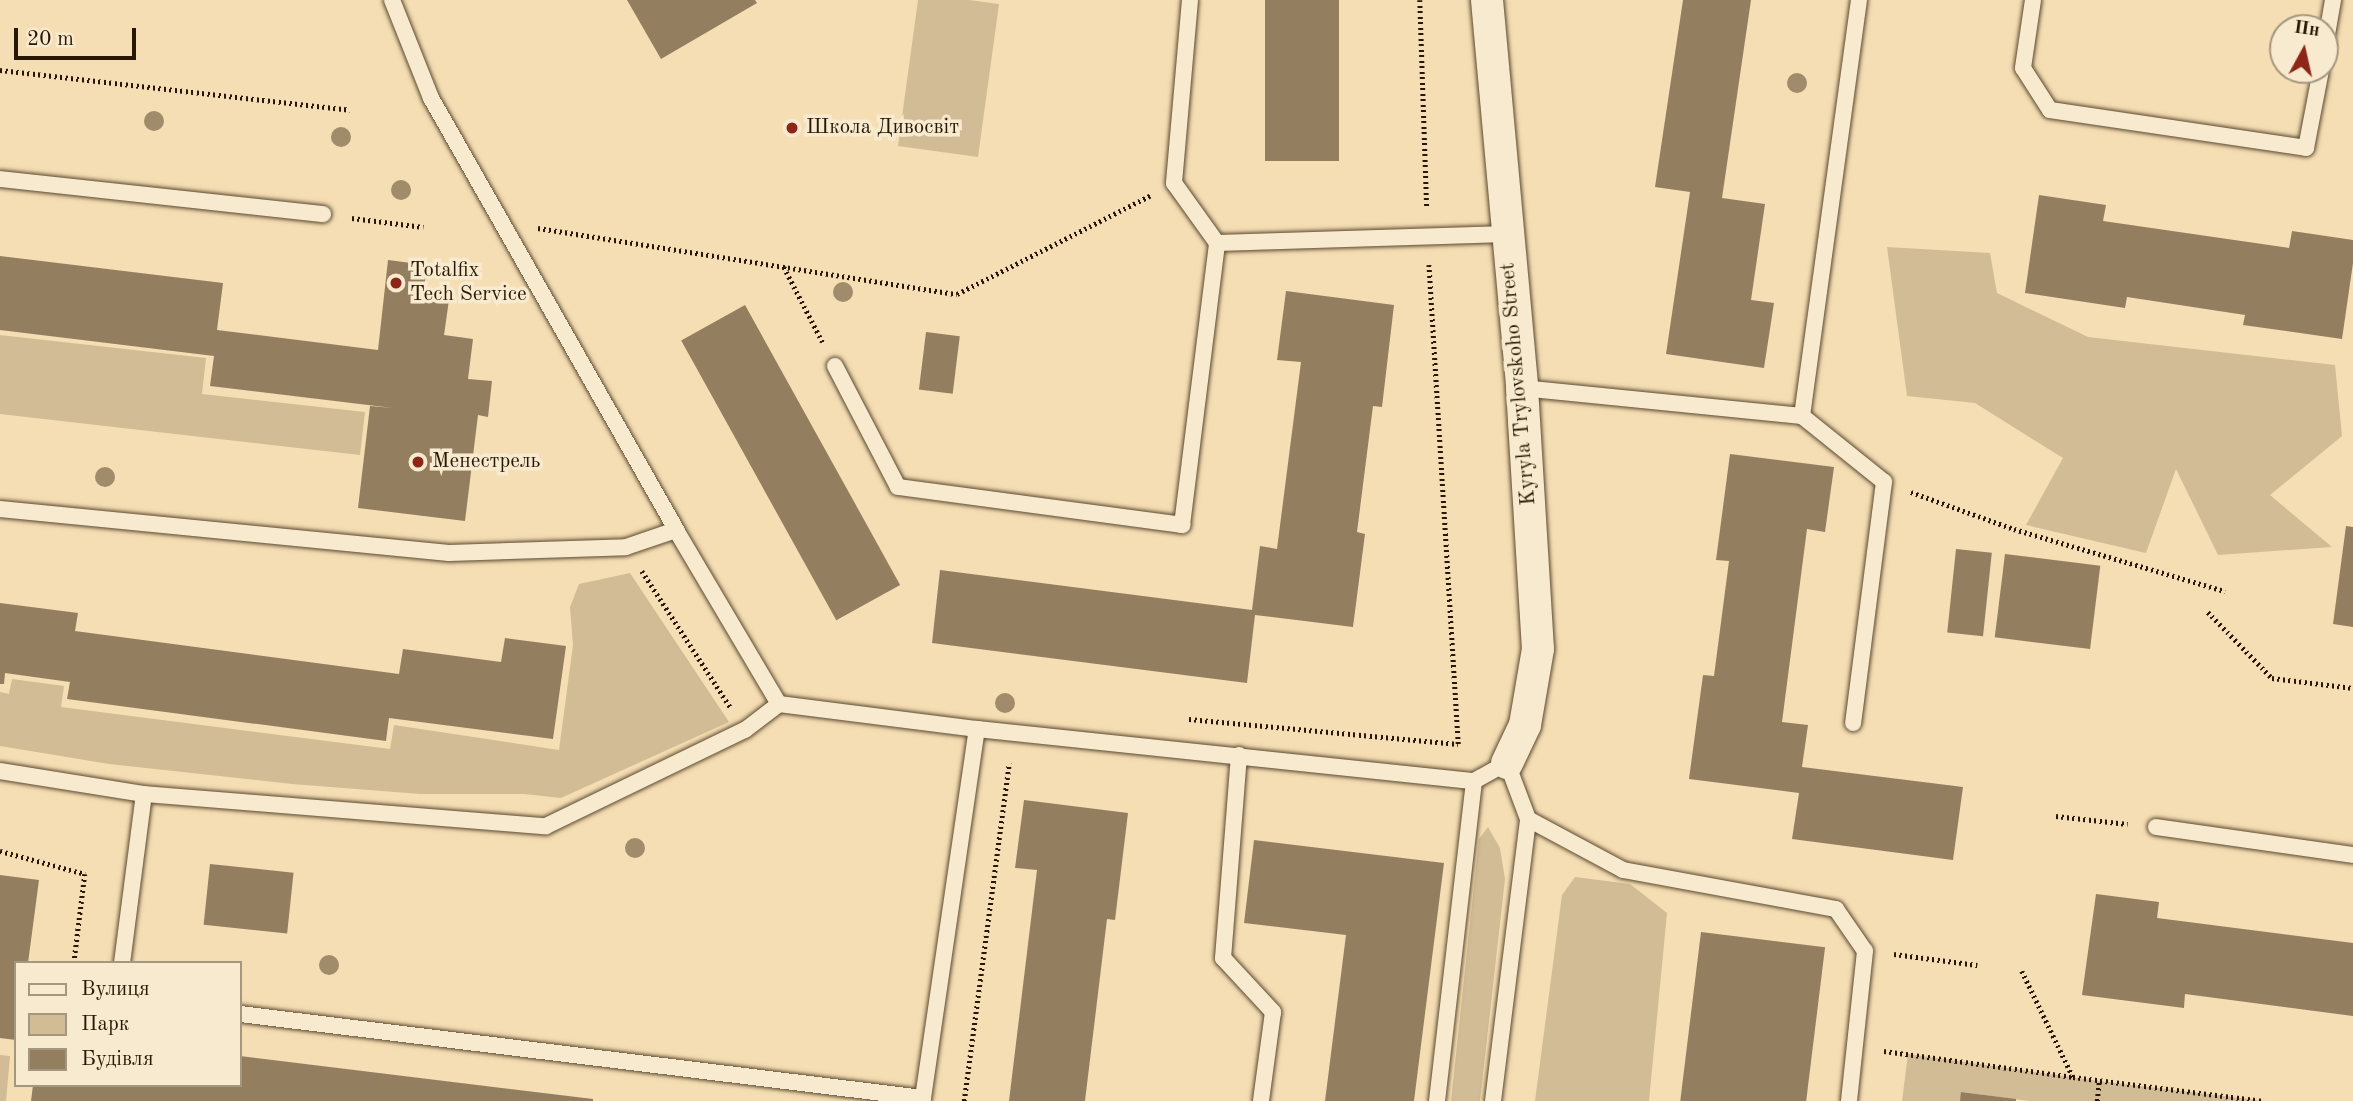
<!DOCTYPE html>
<html>
<head>
<meta charset="utf-8">
<style>
  body { margin:0 }
  #map { position:relative; width:2353px; height:1101px; overflow:hidden; background:#f5deb3; font-family:"Old Standard TT",serif }
  div>[style] { position:absolute }
  .green>* { inset:0; background:#d2bc95 }
  .building>* { inset:0; background:#937e5f; transform-origin:0 0 }
  .path>* { height:4.5px; margin-top:-2.25px; transform-origin:0; background:repeating-linear-gradient(90deg,#281705 0 2px,transparent 0 5.5px) }
  .roads { filter:drop-shadow(0 0 2px #5b4930) drop-shadow(0 0 2px #5b4930) }
  .service>* { height:16px; margin:-8px; padding:0 8px; transform-origin:8px; border-radius:8px; background:#f8eace }
  .minor>* { height:32px; margin:-16px; padding:0 16px; transform-origin:16px; border-radius:16px; background:#f8eace }
  .trees>* { width:20px; height:20px; margin:-10px; border-radius:50%; background:#a08c6b }
  .dots>* { width:19px; height:19px; translate:-50% -50%; box-sizing:border-box; border:4px solid #f8eace; border-radius:50% }
  span { translate:-50% -50%; white-space:nowrap; text-align:center; line-height:1.15; -webkit-text-stroke:7px #f8eace; paint-order:stroke }
  .poi-label { font-size:21px; color:#281705 }
  .left { translate:0 -50%; text-align:left }
  .street-label { font-size:21px; color:#281705 }
  .legend { position:absolute; left:14px; top:961px; width:228px; height:126px; box-sizing:border-box; background:#f8eace; border:2px solid #a5967e; margin:0; padding:9px 12px; list-style:none; font-size:21px; color:#281705 }
  .legend li { display:flex; align-items:center; gap:14px; height:35px }
  .legend b { width:35px; border:2px solid #a5967e }
  .north { position:absolute; left:2269px; top:14px; width:70px; height:70px; box-sizing:border-box; background:#f8eace; border:2px solid #a5967e; border-radius:50%; rotate:8deg; font-size:19px; font-weight:700; line-height:28px; text-align:center; color:#281705 }
  .north::after { content:''; display:block; margin:auto; width:24px; height:32px; background:#8f2418; clip-path:polygon(50% 0,100% 100%,50% 72%,0 100%) }
  .scale { position:absolute; left:14px; top:28px; width:122px; height:32px; box-sizing:border-box; border:4px solid #281705; border-top:0; padding-left:9px; font-size:21px; line-height:24px; white-space:nowrap; color:#281705; -webkit-text-stroke:5px #f8eace; paint-order:stroke }
</style>
</head>
<body>
<div id="map">
  <div class="green">
    <div style="clip-path:polygon(918px 0,969px 0,999px 4px,978px 157px,898px 146px)"></div>
    <div style="clip-path:polygon(1887px 247px,1990px 253px,1997px 293px,2088px 337px,2335px 365px,2342px 436px,2270px 495px,2332px 547px,2218px 555px,2176px 469px,2146px 553px,2026px 525px,2063px 458px,1975px 403px,1907px 396px)"></div>
    <div style="clip-path:polygon(0 335px,206px 358px,202px 394px,365px 412px,360px 455px,0 414px)"></div>
    <div style="clip-path:polygon(630px 573px,729px 722px,561px 798px,524px 794px,420px 794px,292px 784px,109px 764px,0 746px,0 692px,9px 694px,12px 679px,64px 686px,61px 707px,390px 749px,394px 725px,559px 750px,573px 645px,570px 607px,579px 584px)"></div>
    <div style="clip-path:polygon(1488px 827px,1500px 848px,1505px 879px,1480px 1101px,1451px 1101px,1479px 839px)"></div>
    <div style="clip-path:polygon(1575px 877px,1630px 884px,1667px 913px,1649px 1101px,1535px 1101px,1562px 895px)"></div>
    <div style="clip-path:polygon(1908px 1054px,2099px 1081px,2266px 1101px,2029px 1101px,1962px 1092px,1960px 1101px,1902px 1101px)"></div>
    <div style="clip-path:polygon(0 1055px,10px 1056px,6px 1101px,0 1101px)"></div>
  </div>
  <div class="building">
    <div style="clip-path:polygon(627px 0,755px 0,757px 3px,661px 59px)"></div>
    <div style="left:1265px;top:0;width:74px;height:161px"></div>
    <div style="clip-path:polygon(1683px 0,1751px 0,1722px 198px,1765px 204px,1751px 300px,1774px 303px,1764px 368px,1666px 354px,1690px 192px,1655px 187px)"></div>
    <div style="clip-path:polygon(2039px 195px,2106px 205px,2103px 221px,2289px 248px,2292px 231px,2353px 240px,2353px 263px,2342px 339px,2243px 325px,2245px 315px,2127px 297px,2125px 308px,2025px 293px)"></div>
    <div style="clip-path:polygon(0 256px,223px 283px,217px 330px,378px 350px,388px 260px,427px 265px,423px 297px,449px 300px,444px 335px,473px 339px,468px 379px,492px 381px,488px 417px,478px 415px,465px 521px,358px 508px,370px 406px,393px 408px,210px 386px,214px 356px,0 330px)"></div>
    <div style="clip-path:polygon(1286px 291px,1394px 305px,1382px 407px,1373px 406px,1357px 532px,1365px 534px,1353px 627px,1255px 615px,1247px 683px,932px 643px,940px 570px,1252px 610px,1260px 546px,1277px 549px,1301px 362px,1277px 360px)"></div>
    <div style="left:745px;top:305px;width:320px;height:73px;rotate:61deg"></div>
    <div style="left:926px;top:332px;width:34px;height:58px;rotate:7deg"></div>
    <div style="clip-path:polygon(1730px 454px,1834px 467px,1825px 532px,1807px 529px,1782px 722px,1808px 725px,1802px 767px,1963px 787px,1953px 860px,1792px 839px,1799px 793px,1689px 779px,1703px 675px,1714px 676px,1729px 561px,1716px 560px)"></div>
    <div style="clip-path:polygon(2346px 526px,2353px 527px,2353px 627px,2333px 624px)"></div>
    <div style="left:1956px;top:549px;width:36px;height:84px;rotate:6deg"></div>
    <div style="left:2005px;top:554px;width:96px;height:84px;rotate:7deg"></div>
    <div style="clip-path:polygon(0 603px,78px 613px,75px 631px,399px 674px,403px 649px,501px 662px,505px 638px,566px 646px,553px 739px,389px 718px,386px 741px,67px 699px,70px 682px,5px 673px,4px 684px,0 684px)"></div>
    <div style="clip-path:polygon(1024px 800px,1128px 813px,1115px 920px,1107px 919px,1085px 1101px,1009px 1101px,1037px 870px,1015px 868px)"></div>
    <div style="clip-path:polygon(1254px 840px,1444px 863px,1414px 1101px,1325px 1101px,1346px 935px,1244px 923px)"></div>
    <div style="left:210px;top:864px;width:84px;height:61px;rotate:6deg"></div>
    <div style="clip-path:polygon(0 875px,39px 880px,28px 963px,16px 963px,16px 1040px,0 1038px)"></div>
    <div style="clip-path:polygon(2096px 894px,2159px 902px,2157px 918px,2353px 943px,2353px 1016px,2185px 994px,2184px 1008px,2082px 995px)"></div>
    <div style="left:1701px;top:932px;width:125px;height:170px;rotate:7deg"></div>
    <div style="clip-path:polygon(240px 1056px,593px 1099px,593px 1101px,31px 1101px,33px 1085px,240px 1085px)"></div>
    <div style="clip-path:polygon(1961px 1092px,2016px 1099px,2016px 1101px,1960px 1101px)"></div>
  </div>
  <div class="path">
    <div style="left:1420px;top:0;width:207px;rotate:88.1deg"></div>
    <div style="left:0;top:70px;width:352px;rotate:6.5deg"></div>
    <div style="left:352px;top:218px;width:72px;rotate:7.2deg"></div>
    <div style="left:538px;top:228px;width:424px;rotate:9deg"></div>
    <div style="left:957px;top:294px;width:218px;rotate:-27deg"></div>
    <div style="left:784px;top:267px;width:85px;rotate:62.8deg"></div>
    <div style="left:1911px;top:492px;width:109px;rotate:19.8deg"></div>
    <div style="left:2014px;top:529px;width:220px;rotate:16.4deg"></div>
    <div style="left:642px;top:571px;width:163px;rotate:57deg"></div>
    <div style="left:2208px;top:612px;width:92px;rotate:45.9deg"></div>
    <div style="left:2272px;top:678px;width:82px;rotate:7deg"></div>
    <div style="left:1189px;top:719px;width:270px;rotate:5.3deg"></div>
    <div style="left:1458px;top:744px;width:480px;rotate:-93.5deg"></div>
    <div style="left:2056px;top:816px;width:72px;rotate:6.3deg"></div>
    <div style="left:0;top:851px;width:88px;rotate:15.1deg"></div>
    <div style="left:85px;top:874px;width:90px;rotate:97deg"></div>
    <div style="left:1894px;top:954px;width:84px;rotate:7.5deg"></div>
    <div style="left:2022px;top:971px;width:118px;rotate:64.3deg"></div>
    <div style="left:2073px;top:1077px;width:192px;rotate:7.2deg"></div>
    <div style="left:1884px;top:1051px;width:191px;rotate:7.8deg"></div>
    <div style="left:964px;top:1101px;width:341px;rotate:-82.4deg"></div>
    <div style="left:2097px;top:1101px;width:20px;rotate:-84deg"></div>
  </div>
  <div class="roads">
    <div class="service">
      <div style="left:392px;top:0;width:105px;rotate:68.3deg"></div>
      <div style="left:431px;top:98px;width:497px;rotate:60.4deg"></div>
      <div style="left:676px;top:530px;width:202px;rotate:59.4deg"></div>
      <div style="left:779px;top:704px;width:200px;rotate:7.2deg"></div>
      <div style="left:977px;top:729px;width:500px;rotate:6deg"></div>
      <div style="left:1474px;top:781px;width:38px;rotate:-29deg"></div>
      <div style="left:1507px;top:763px;width:60px;rotate:69.4deg"></div>
      <div style="left:1528px;top:819px;width:108px;rotate:28.2deg"></div>
      <div style="left:1623px;top:870px;width:217px;rotate:10.4deg"></div>
      <div style="left:1836px;top:909px;width:51px;rotate:55.4deg"></div>
      <div style="left:1865px;top:951px;width:151px;rotate:96.1deg"></div>
      <div style="left:1190px;top:0;width:184px;rotate:95deg"></div>
      <div style="left:1174px;top:183px;width:74px;rotate:54.4deg"></div>
      <div style="left:1217px;top:243px;width:290px;rotate:-1.8deg"></div>
      <div style="left:2033px;top:0;width:69px;rotate:98.4deg"></div>
      <div style="left:2023px;top:68px;width:50px;rotate:57.3deg"></div>
      <div style="left:2050px;top:110px;width:259px;rotate:8.4deg"></div>
      <div style="left:2306px;top:148px;width:79px;rotate:-79.1deg"></div>
      <div style="left:2325px;top:46px;width:47px;rotate:-80.1deg"></div>
      <div style="left:0;top:179px;width:325px;rotate:6.2deg"></div>
      <div style="left:835px;top:366px;width:136px;rotate:62.5deg"></div>
      <div style="left:898px;top:487px;width:287px;rotate:7.6deg"></div>
      <div style="left:1182px;top:525px;width:284px;rotate:-82.9deg"></div>
      <div style="left:1522px;top:388px;width:281px;rotate:5.7deg"></div>
      <div style="left:1802px;top:416px;width:105px;rotate:38.8deg"></div>
      <div style="left:1884px;top:482px;width:243px;rotate:97.3deg"></div>
      <div style="left:1802px;top:416px;width:420px;rotate:-82.2deg"></div>
      <div style="left:0;top:509px;width:451px;rotate:5.6deg"></div>
      <div style="left:449px;top:553px;width:177px;rotate:-1.9deg"></div>
      <div style="left:626px;top:547px;width:53px;rotate:-18.8deg"></div>
      <div style="left:1239px;top:755px;width:204px;rotate:94.5deg"></div>
      <div style="left:1223px;top:958px;width:74px;rotate:47.2deg"></div>
      <div style="left:1273px;top:1012px;width:90px;rotate:97.7deg"></div>
      <div style="left:0;top:771px;width:146px;rotate:9.1deg"></div>
      <div style="left:144px;top:794px;width:403px;rotate:4.6deg"></div>
      <div style="left:546px;top:826px;width:221px;rotate:-25.8deg"></div>
      <div style="left:745px;top:730px;width:43px;rotate:-37.4deg"></div>
      <div style="left:2156px;top:827px;width:199px;rotate:8.1deg"></div>
      <div style="left:122px;top:963px;width:170px;rotate:-82.6deg"></div>
      <div style="left:240px;top:1014px;width:688px;rotate:7.01deg"></div>
      <div style="left:923px;top:1098px;width:373px;rotate:-81.7deg"></div>
      <div style="left:1437px;top:1101px;width:322px;rotate:-83.4deg"></div>
      <div style="left:1493px;top:1101px;width:284px;rotate:-82.9deg"></div>
    </div>
    <div class="minor">
      <div style="left:1487px;top:0;width:390px;rotate:84.8deg"></div>
      <div style="left:1522px;top:388px;width:261px;rotate:86.5deg"></div>
      <div style="left:1538px;top:649px;width:77px;rotate:99.7deg"></div>
      <div style="left:1525px;top:725px;width:42px;rotate:115.3deg"></div>
    </div>
  </div>
  <div class="trees">
    <div style="left:1797px;top:83px"></div>
    <div style="left:154px;top:121px"></div>
    <div style="left:341px;top:137px"></div>
    <div style="left:401px;top:190px"></div>
    <div style="left:843px;top:292px"></div>
    <div style="left:105px;top:477px"></div>
    <div style="left:1005px;top:703px"></div>
    <div style="left:635px;top:848px"></div>
    <div style="left:329px;top:965px"></div>
  </div>
  <div class="dots">
    <div style="left:792px;top:128px;background:#8f2418"></div>
    <div style="left:396px;top:283px;background:#8f2418"></div>
    <div style="left:418px;top:462px;background:#8f2418"></div>
  </div>
  <div class="poi-label">
    <span class="left" style="left:806px;top:128px">Школа Дивосвіт</span>
    <span class="left" style="left:410px;top:283px">Totalfix<br>Tech Service</span>
    <span class="left" style="left:432px;top:462px">Менестрель</span>
  </div>
  <div class="street-label">
    <span style="left:1519px;top:384px;rotate:-95deg">Kyryla Trylovskoho Street</span>
  </div>
  <ul class="legend">
  <li><b style="height:9px;background:#f8eace"></b>Вулиця</li>
  <li><b style="height:19px;background:#d2bc95"></b>Парк</li>
  <li><b style="height:19px;background:#937e5f"></b>Будівля</li>
  </ul>
  <div class="north">Пн</div>
  <div class="scale">20 m</div>
</div>
</body>
</html>
